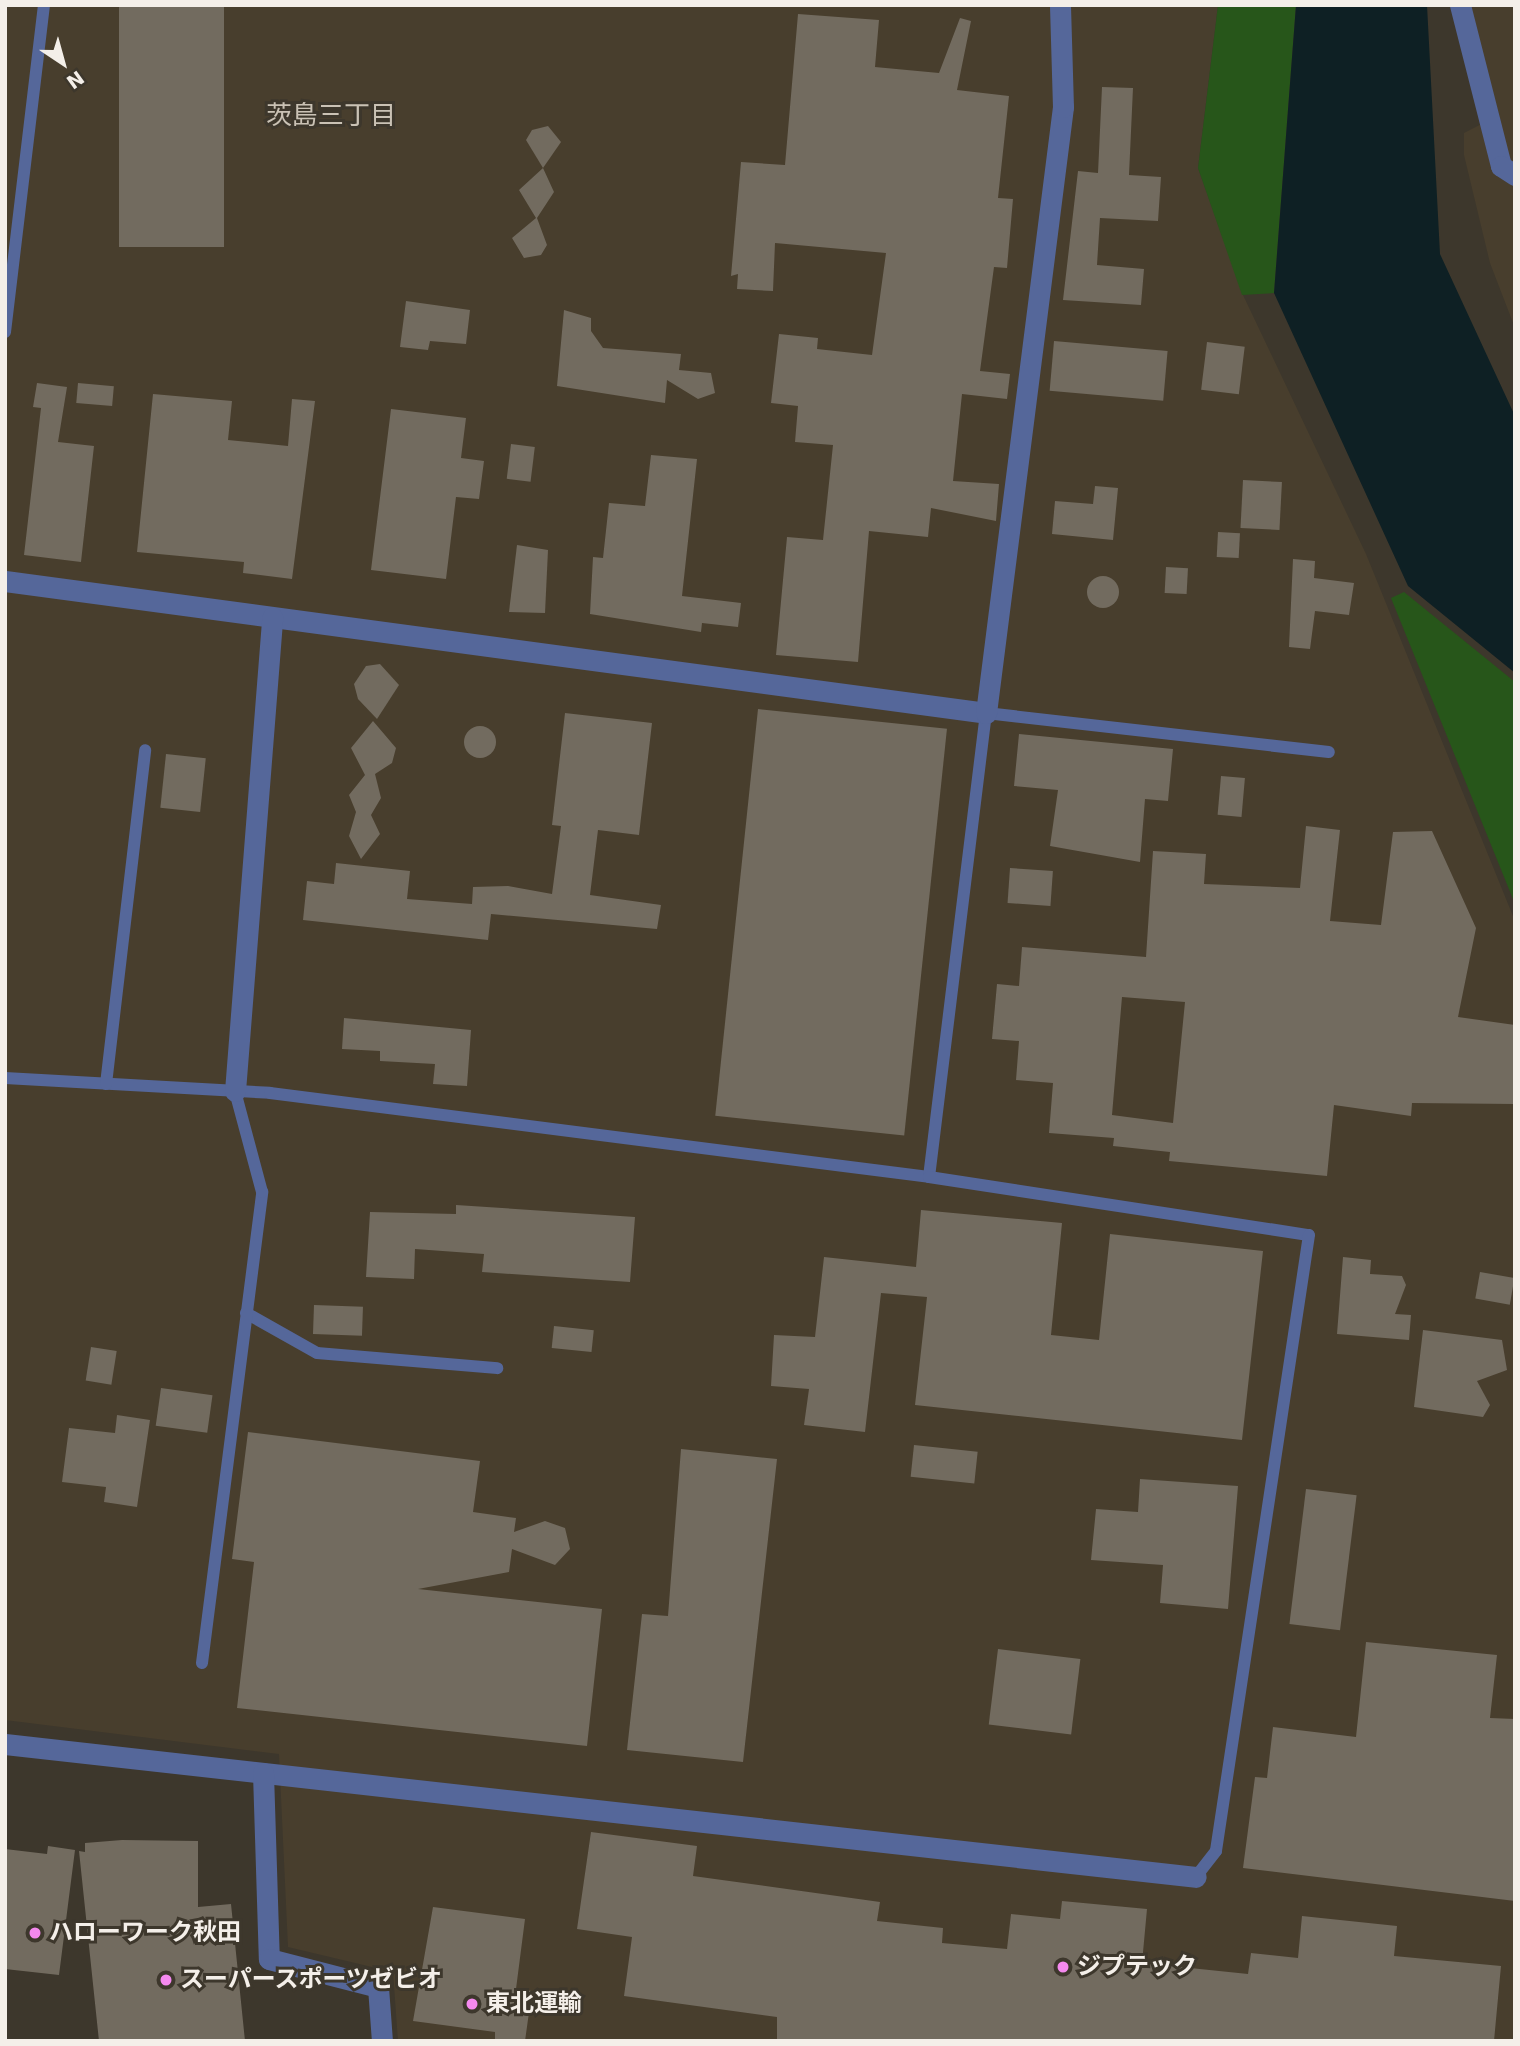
<!DOCTYPE html>
<html>
<head>
<meta charset="utf-8">
<style>
  body { margin:0 }
  #map { position:relative; width:1520px; height:2046px; overflow:hidden; background:#3d372c; font-family:"DejaVu Sans","Noto Sans JP",sans-serif }
  div>[style] { position:absolute }
  .industrial>* { inset:0; background:#483e2d }
  .green>* { inset:0; background:#27561a }
  .water>* { inset:0; background:#0e2024 }
  .building>* { inset:0; background:#726b5f; transform-origin:0 0 }
  .round { border-radius:50% }
  .lane>* { height:12px; margin:-6px; padding:0 6px; transform-origin:6px; border-radius:6px; background:#55679a }
  .street>* { height:21px; margin:-10.5px; padding:0 10.5px; transform-origin:10.5px; border-radius:10.5px; background:#55679a }
  .dots>* { width:19px; height:19px; translate:-50% -50%; box-sizing:border-box; border:4px solid #3d372c; border-radius:50% }
  span { translate:-50% -50%; white-space:nowrap; text-align:center; line-height:1.15; -webkit-text-stroke:6px #3d372c; paint-order:stroke }
  .poi-label { font-size:24px; color:#f4efe9; font-weight:700 }
  .left { translate:0 -50%; text-align:left }
  .neighbourhood-label { font-size:26px; color:#cac2b5 }
  .frame { position:absolute; inset:0; border:7px solid #f4efe9; pointer-events:none }
  .north { position:absolute; left:28px; top:28px; width:70px; height:70px; -webkit-text-stroke:5px #3d372c; paint-order:stroke; rotate:144deg; font-size:19px; font-weight:700; line-height:28px; text-align:center; color:#f4efe9 }
  .north::after { content:''; display:block; margin:auto; width:24px; height:32px; background:#f4efe9; clip-path:polygon(50% 0,100% 100%,50% 72%,0 100%) }
</style>
</head>
<body>
<div id="map">
  <div class="industrial">
    <div style="clip-path:polygon(5px 5px,1218px 5px,1198px 168px,1243px 295px,1366px 554px,1515px 921px,1515px 2041px,398px 2041px,393px 1972px,288px 1947px,279px 1754px,5px 1720px)"></div>
    <div style="clip-path:polygon(1469px 5px,1515px 5px,1515px 328px,1490px 263px,1464px 155px,1464px 133px,1499px 115px)"></div>
  </div>
  <div class="green">
    <div style="clip-path:polygon(1218px 5px,1296px 5px,1274px 293px,1242px 295px,1198px 168px)"></div>
    <div style="clip-path:polygon(1404px 592px,1515px 682px,1515px 904px,1391px 598px)"></div>
  </div>
  <div class="water">
    <div style="clip-path:polygon(1296px 5px,1427px 5px,1440px 254px,1515px 416px,1515px 673px,1408px 586px,1274px 293px)"></div>
  </div>
  <div class="building">
    <div style="left:119px;top:5px;width:105px;height:242px"></div>
    <div style="clip-path:polygon(798px 14px,879px 20px,875px 67px,939px 73px,960px 18px,971px 21px,957px 90px,1009px 96px,998px 198px,1013px 199px,1007px 268px,994px 267px,980px 371px,1010px 374px,1007px 399px,962px 394px,953px 481px,999px 484px,996px 521px,931px 508px,928px 537px,869px 531px,858px 662px,776px 655px,787px 537px,823px 540px,833px 445px,795px 442px,798px 406px,771px 403px,779px 334px,818px 338px,817px 349px,872px 355px,886px 253px,775px 243px,773px 291px,737px 289px,738px 274px,731px 276px,741px 162px,785px 165px)"></div>
    <div style="clip-path:polygon(1102px 87px,1133px 88px,1129px 175px,1161px 177px,1158px 221px,1100px 218px,1097px 265px,1144px 269px,1141px 305px,1063px 300px,1078px 171px,1098px 173px)"></div>
    <div style="clip-path:polygon(548px 126px,561px 142px,543px 168px,526px 140px,532px 130px)"></div>
    <div style="clip-path:polygon(543px 168px,554px 192px,537px 218px,547px 245px,541px 255px,524px 258px,512px 238px,536px 218px,519px 190px)"></div>
    <div style="clip-path:polygon(406px 301px,470px 310px,466px 344px,430px 341px,428px 350px,400px 347px)"></div>
    <div style="clip-path:polygon(564px 310px,591px 318px,591px 331px,603px 348px,681px 354px,679px 370px,711px 373px,715px 393px,698px 399px,667px 380px,665px 403px,557px 386px)"></div>
    <div style="left:1054px;top:341px;width:114px;height:50px;rotate:5deg"></div>
    <div style="left:1207px;top:342px;width:38px;height:48px;rotate:7deg"></div>
    <div style="clip-path:polygon(37px 383px,67px 387px,58px 442px,94px 446px,81px 562px,24px 555px,41px 408px,33px 407px)"></div>
    <div style="left:78px;top:383px;width:36px;height:20px;rotate:5deg"></div>
    <div style="clip-path:polygon(153px 394px,232px 401px,228px 440px,288px 446px,292px 399px,315px 401px,292px 579px,243px 573px,244px 562px,137px 552px)"></div>
    <div style="clip-path:polygon(391px 409px,466px 418px,461px 458px,484px 461px,479px 499px,456px 497px,446px 579px,371px 570px)"></div>
    <div style="left:511px;top:444px;width:24px;height:35px;rotate:7deg"></div>
    <div style="clip-path:polygon(651px 455px,697px 459px,682px 596px,741px 603px,738px 627px,702px 623px,701px 632px,590px 614px,593px 557px,603px 558px,609px 503px,645px 506px)"></div>
    <div style="left:1243px;top:480px;width:39px;height:48px;rotate:3deg"></div>
    <div style="clip-path:polygon(1095px 486px,1118px 488px,1113px 540px,1052px 534px,1055px 501px,1093px 504px)"></div>
    <div style="left:1218px;top:532px;width:22px;height:25px;rotate:3deg"></div>
    <div style="clip-path:polygon(517px 545px,548px 550px,545px 613px,509px 612px)"></div>
    <div style="clip-path:polygon(1293px 559px,1315px 561px,1314px 578px,1354px 583px,1349px 615px,1315px 611px,1310px 649px,1289px 647px)"></div>
    <div style="left:1166px;top:567px;width:22px;height:26px;rotate:3deg"></div>
    <div class="round" style="left:1087px;top:576px;width:32px;height:32px"></div>
    <div style="clip-path:polygon(380px 664px,399px 685px,377px 719px,358px 699px,354px 684px,366px 666px)"></div>
    <div style="left:758px;top:709px;width:190px;height:409px;rotate:6deg"></div>
    <div style="clip-path:polygon(565px 713px,652px 723px,639px 835px,598px 830px,590px 895px,661px 905px,657px 929px,491px 914px,488px 940px,303px 920px,307px 881px,334px 884px,336px 863px,410px 871px,407px 899px,472px 904px,473px 887px,508px 886px,552px 894px,561px 826px,552px 825px)"></div>
    <div style="clip-path:polygon(373px 721px,396px 748px,392px 763px,375px 774px,381px 798px,371px 815px,380px 834px,361px 859px,349px 836px,356px 812px,349px 795px,365px 775px,351px 748px)"></div>
    <div class="round" style="left:464px;top:726px;width:32px;height:32px"></div>
    <div style="clip-path:polygon(1019px 734px,1173px 749px,1168px 801px,1145px 799px,1140px 862px,1050px 846px,1058px 790px,1014px 786px)"></div>
    <div style="left:166px;top:754px;width:40px;height:54px;rotate:6deg"></div>
    <div style="left:1221px;top:776px;width:24px;height:39px;rotate:5deg"></div>
    <div style="clip-path:polygon(evenodd,1306px 826px,1340px 830px,1330px 921px,1381px 925px,1393px 832px,1432px 831px,1476px 928px,1458px 1017px,1515px 1025px,1515px 1104px,1412px 1103px,1411px 1116px,1334px 1105px,1327px 1176px,1169px 1161px,1170px 1152px,1113px 1146px,1114px 1138px,1049px 1133px,1053px 1083px,1016px 1080px,1019px 1041px,992px 1039px,997px 984px,1019px 986px,1022px 947px,1146px 957px,1153px 851px,1206px 854px,1204px 884px,1300px 888px,1306px 826px,1122px 997px,1185px 1002px,1173px 1123px,1112px 1115px,1122px 997px)"></div>
    <div style="left:1010px;top:868px;width:43px;height:35px;rotate:4deg"></div>
    <div style="clip-path:polygon(344px 1018px,471px 1030px,467px 1086px,433px 1084px,435px 1064px,380px 1061px,380px 1051px,342px 1049px)"></div>
    <div style="clip-path:polygon(456px 1205px,635px 1217px,630px 1282px,482px 1272px,484px 1254px,415px 1249px,414px 1279px,366px 1277px,370px 1212px,456px 1214px)"></div>
    <div style="clip-path:polygon(921px 1210px,1062px 1223px,1051px 1335px,1099px 1340px,1110px 1234px,1263px 1251px,1242px 1440px,915px 1405px,927px 1297px,881px 1293px,865px 1432px,804px 1425px,809px 1389px,771px 1386px,774px 1335px,815px 1337px,824px 1257px,916px 1267px)"></div>
    <div style="clip-path:polygon(1343px 1257px,1371px 1260px,1370px 1274px,1402px 1276px,1406px 1285px,1395px 1314px,1411px 1315px,1409px 1340px,1337px 1334px)"></div>
    <div style="left:1480px;top:1272px;width:35px;height:27px;rotate:10deg"></div>
    <div style="left:314px;top:1305px;width:49px;height:29px;rotate:2deg"></div>
    <div style="left:554px;top:1326px;width:40px;height:22px;rotate:6deg"></div>
    <div style="clip-path:polygon(1423px 1330px,1502px 1340px,1507px 1370px,1477px 1381px,1490px 1405px,1483px 1417px,1414px 1407px)"></div>
    <div style="left:91px;top:1347px;width:26px;height:34px;rotate:9deg"></div>
    <div style="left:161px;top:1388px;width:52px;height:38px;rotate:8deg"></div>
    <div style="clip-path:polygon(117px 1415px,150px 1420px,137px 1507px,104px 1502px,106px 1487px,62px 1482px,69px 1428px,115px 1433px)"></div>
    <div style="clip-path:polygon(248px 1432px,480px 1461px,473px 1512px,516px 1518px,514px 1532px,545px 1521px,565px 1528px,570px 1549px,555px 1565px,512px 1549px,509px 1572px,418px 1589px,602px 1609px,587px 1746px,237px 1708px,254px 1562px,232px 1559px)"></div>
    <div style="left:914px;top:1445px;width:64px;height:32px;rotate:6deg"></div>
    <div style="clip-path:polygon(681px 1449px,777px 1459px,743px 1762px,627px 1750px,642px 1614px,668px 1616px)"></div>
    <div style="clip-path:polygon(1140px 1479px,1238px 1486px,1228px 1609px,1160px 1603px,1163px 1565px,1091px 1560px,1096px 1509px,1138px 1512px)"></div>
    <div style="left:1306px;top:1489px;width:51px;height:136px;rotate:7deg"></div>
    <div style="clip-path:polygon(1366px 1642px,1497px 1655px,1490px 1718px,1515px 1719px,1515px 1901px,1243px 1868px,1255px 1777px,1267px 1778px,1273px 1727px,1356px 1737px)"></div>
    <div style="left:998px;top:1649px;width:83px;height:76px;rotate:7deg"></div>
    <div style="clip-path:polygon(591px 1832px,697px 1846px,693px 1876px,880px 1902px,877px 1921px,943px 1928px,942px 1943px,1007px 1949px,1011px 1914px,1060px 1919px,1062px 1901px,1147px 1909px,1142px 1963px,1248px 1974px,1251px 1953px,1298px 1958px,1302px 1916px,1397px 1926px,1394px 1956px,1501px 1966px,1494px 2041px,777px 2041px,777px 2017px,624px 1996px,632px 1937px,577px 1929px)"></div>
    <div style="clip-path:polygon(122px 1840px,198px 1841px,198px 1907px,231px 1904px,245px 2041px,99px 2041px,79px 1851px,85px 1852px,85px 1843px)"></div>
    <div style="clip-path:polygon(48px 1846px,75px 1850px,59px 1975px,5px 1969px,5px 1849px,47px 1854px)"></div>
    <div style="clip-path:polygon(433px 1907px,525px 1919px,516px 1989px,532px 1991px,525px 2041px,495px 2041px,495px 2032px,413px 2021px)"></div>
  </div>
  <div class="lane">
    <div style="left:5px;top:332px;width:329px;rotate:-83.2deg"></div>
    <div style="left:5px;top:1078px;width:265px;rotate:3.2deg"></div>
    <div style="left:270px;top:1093px;width:664px;rotate:7.26deg"></div>
    <div style="left:929px;top:1177px;width:467px;rotate:-83deg"></div>
    <div style="left:986px;top:713px;width:345px;rotate:6.5deg"></div>
    <div style="left:106px;top:1084px;width:336px;rotate:-83.3deg"></div>
    <div style="left:929px;top:1177px;width:384px;rotate:8.7deg"></div>
    <div style="left:1309px;top:1235px;width:623px;rotate:98.59deg"></div>
    <div style="left:1216px;top:1851px;width:33px;rotate:128deg"></div>
    <div style="left:246px;top:1313px;width:81px;rotate:29.4deg"></div>
    <div style="left:317px;top:1353px;width:181px;rotate:4.8deg"></div>
    <div style="left:202px;top:1663px;width:475px;rotate:-82.7deg"></div>
    <div style="left:262px;top:1192px;width:105px;rotate:-105deg"></div>
  </div>
  <div class="street">
    <div style="left:1460px;top:5px;width:166px;rotate:75.7deg"></div>
    <div style="left:1501px;top:166px;width:17px;rotate:33deg"></div>
    <div style="left:5px;top:581px;width:990px;rotate:7.66deg"></div>
    <div style="left:986px;top:713px;width:611px;rotate:-82.76deg"></div>
    <div style="left:1063px;top:107px;width:102px;rotate:-91.7deg"></div>
    <div style="left:235px;top:1091px;width:475px;rotate:-85.5deg"></div>
    <div style="left:5px;top:1744px;width:1198px;rotate:6.37deg"></div>
    <div style="left:263px;top:1773px;width:186px;rotate:88.2deg"></div>
    <div style="left:269px;top:1959px;width:113px;rotate:14.4deg"></div>
    <div style="left:378px;top:1987px;width:54px;rotate:85.8deg"></div>
  </div>
  <div class="dots">
    <div style="left:35px;top:1933px;background:#f589ef"></div>
    <div style="left:1063px;top:1967px;background:#f589ef"></div>
    <div style="left:166px;top:1980px;background:#f589ef"></div>
    <div style="left:472px;top:2004px;background:#f589ef"></div>
  </div>
  <div class="poi-label">
    <span class="left" style="left:49px;top:1933px">ハローワーク秋田</span>
    <span class="left" style="left:1077px;top:1967px">ジプテック</span>
    <span class="left" style="left:180px;top:1980px">スーパースポーツゼビオ</span>
    <span class="left" style="left:486px;top:2004px">東北運輸</span>
  </div>
  <div class="neighbourhood-label">
    <span style="left:331px;top:116px">茨島三丁目</span>
  </div>
  <div class="frame"></div>
  <div class="north">N</div>
</div>
</body>
</html>
